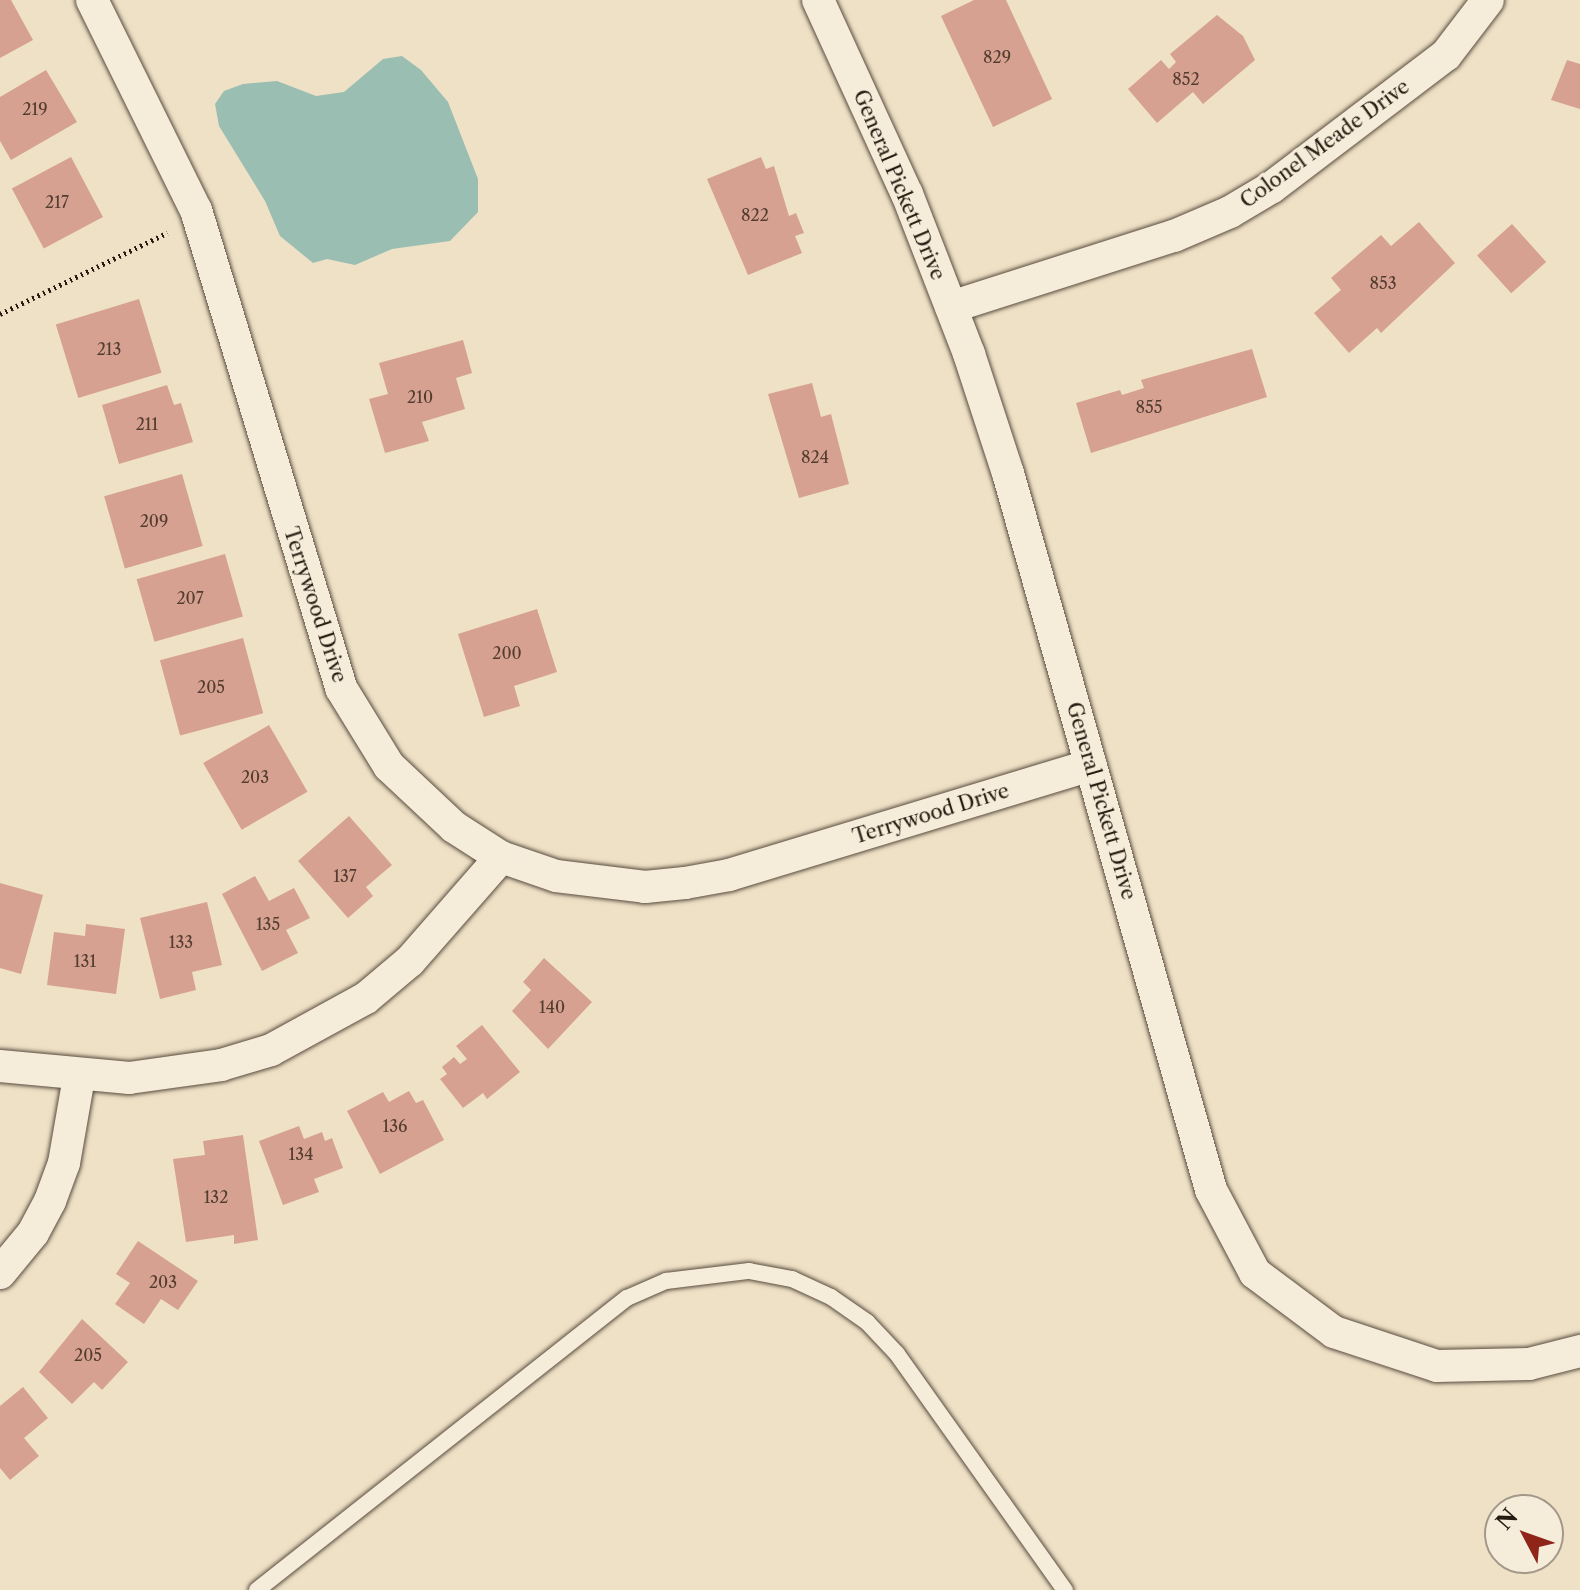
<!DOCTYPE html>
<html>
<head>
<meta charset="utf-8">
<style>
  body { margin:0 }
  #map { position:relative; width:1580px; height:1590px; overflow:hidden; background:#efe1c6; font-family:"Libre Caslon Text",serif }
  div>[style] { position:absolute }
  .water>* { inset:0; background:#9abeb2 }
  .building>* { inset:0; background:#d6a190; transform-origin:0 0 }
  .path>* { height:5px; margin-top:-2.5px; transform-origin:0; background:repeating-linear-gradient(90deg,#271a10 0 2px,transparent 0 6px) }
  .roads { filter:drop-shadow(0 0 2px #594c3e) drop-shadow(0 0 2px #594c3e) }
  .service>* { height:16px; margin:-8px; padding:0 8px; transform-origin:8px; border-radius:8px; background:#f5ecda }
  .minor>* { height:32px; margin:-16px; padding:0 16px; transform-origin:16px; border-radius:16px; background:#f5ecda }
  span { translate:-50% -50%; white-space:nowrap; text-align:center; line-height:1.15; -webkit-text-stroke:6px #f5ecda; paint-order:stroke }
  .number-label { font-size:16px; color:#533c30 }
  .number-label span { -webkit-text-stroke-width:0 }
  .street-label { font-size:20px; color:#271a10 }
  .north { position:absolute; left:1484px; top:1494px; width:80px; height:80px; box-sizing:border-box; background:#f5ecda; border:2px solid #a39889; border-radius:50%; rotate:311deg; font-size:22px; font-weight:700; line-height:32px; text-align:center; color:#271a10 }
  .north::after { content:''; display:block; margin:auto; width:28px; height:36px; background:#8f2418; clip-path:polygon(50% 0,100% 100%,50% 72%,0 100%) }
</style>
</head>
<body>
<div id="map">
  <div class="water">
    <div style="clip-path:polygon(402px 56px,421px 70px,448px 102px,478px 179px,478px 212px,450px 241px,392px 249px,355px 265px,327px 259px,313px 263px,280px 236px,265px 201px,219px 126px,215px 104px,224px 91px,243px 84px,277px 81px,316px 96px,344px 92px,383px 59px)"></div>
  </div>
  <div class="building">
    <div style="clip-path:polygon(0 0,11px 0,33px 40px,0 58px)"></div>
    <div style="clip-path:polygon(974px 0,1006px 0,1052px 99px,993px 127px,941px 16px)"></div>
    <div style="clip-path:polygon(1217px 15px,1243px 36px,1255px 60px,1203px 104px,1193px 92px,1157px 123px,1128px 89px,1161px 60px,1169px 69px,1176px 62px,1170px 54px)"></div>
    <div style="clip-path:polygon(1567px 60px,1580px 64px,1580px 109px,1551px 100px)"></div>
    <div style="clip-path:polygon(46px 70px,77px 122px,11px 160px,0 141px,0 97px)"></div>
    <div style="left:71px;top:157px;width:68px;height:67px;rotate:62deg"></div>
    <div style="clip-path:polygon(761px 157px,766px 169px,774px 166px,789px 216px,796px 213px,804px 233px,795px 236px,802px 253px,748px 275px,707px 179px)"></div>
    <div style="clip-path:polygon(1419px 222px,1455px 263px,1381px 333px,1377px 328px,1349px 353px,1314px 313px,1341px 290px,1331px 278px,1381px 235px,1391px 246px)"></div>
    <div style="left:1512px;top:224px;width:51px;height:47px;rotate:48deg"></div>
    <div style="left:139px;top:299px;width:77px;height:87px;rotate:73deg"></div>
    <div style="clip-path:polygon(463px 340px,472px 373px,456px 378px,465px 409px,422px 422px,429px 441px,385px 453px,369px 399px,388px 394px,379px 363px)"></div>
    <div style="clip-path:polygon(1252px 349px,1267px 397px,1091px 453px,1076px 403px,1120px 390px,1122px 395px,1144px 388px,1141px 380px)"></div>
    <div style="clip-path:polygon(812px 383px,821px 417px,831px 414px,849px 484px,799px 498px,768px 394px)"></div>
    <div style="clip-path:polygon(167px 385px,174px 405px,181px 403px,193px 442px,119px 464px,102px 405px)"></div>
    <div style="left:182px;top:474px;width:75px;height:81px;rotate:74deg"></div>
    <div style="left:225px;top:554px;width:65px;height:92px;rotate:74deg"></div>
    <div style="clip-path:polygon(537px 609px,557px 672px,514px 686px,520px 706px,484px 717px,458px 634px)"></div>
    <div style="left:243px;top:638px;width:78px;height:86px;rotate:75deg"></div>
    <div style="left:269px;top:725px;width:77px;height:76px;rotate:60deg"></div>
    <div style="clip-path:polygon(349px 816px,392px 865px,366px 887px,373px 896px,348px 918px,298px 861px)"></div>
    <div style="clip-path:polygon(255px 876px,269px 901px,294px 888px,310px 918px,286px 930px,298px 953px,262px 971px,222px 894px)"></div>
    <div style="clip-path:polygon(0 883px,43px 895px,21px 974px,0 968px)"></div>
    <div style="clip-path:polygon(207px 902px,222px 965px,192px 972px,196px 990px,160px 999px,140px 918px)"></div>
    <div style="clip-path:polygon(86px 924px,125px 929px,116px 994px,47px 985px,54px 932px,85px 936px)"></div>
    <div style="clip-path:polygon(544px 958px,592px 1002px,548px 1049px,512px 1011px,531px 990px,523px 982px)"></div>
    <div style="clip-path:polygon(482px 1025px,520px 1072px,487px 1099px,483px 1093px,463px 1108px,440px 1079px,447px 1074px,442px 1067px,454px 1057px,460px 1064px,467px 1059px,456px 1046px)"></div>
    <div style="clip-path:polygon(409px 1091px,416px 1103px,423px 1100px,444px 1140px,380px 1174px,347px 1111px,383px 1092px,389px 1102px)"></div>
    <div style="clip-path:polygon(299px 1126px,304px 1139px,322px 1132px,325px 1141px,332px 1138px,343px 1168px,314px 1179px,319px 1192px,283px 1205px,259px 1141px)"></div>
    <div style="clip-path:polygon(243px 1135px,258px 1240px,234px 1244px,234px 1235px,186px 1242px,173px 1159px,205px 1155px,203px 1141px)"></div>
    <div style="clip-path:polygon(138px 1241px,198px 1281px,178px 1310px,161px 1299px,144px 1324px,115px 1304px,130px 1283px,116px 1274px)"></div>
    <div style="clip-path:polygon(82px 1319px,128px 1362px,102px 1390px,94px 1382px,72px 1404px,39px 1372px)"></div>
    <div style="clip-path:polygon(23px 1387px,48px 1418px,24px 1438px,39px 1456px,10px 1480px,0 1468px,0 1406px)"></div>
  </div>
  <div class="path">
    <div style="left:0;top:314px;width:186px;rotate:-25.9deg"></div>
  </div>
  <div class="roads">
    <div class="service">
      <div style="left:257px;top:1590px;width:471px;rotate:-38.3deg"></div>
      <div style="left:627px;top:1298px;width:43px;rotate:-23.6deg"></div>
      <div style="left:666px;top:1281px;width:84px;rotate:-6.9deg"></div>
      <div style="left:749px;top:1271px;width:44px;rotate:10.5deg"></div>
      <div style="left:792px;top:1279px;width:43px;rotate:24.8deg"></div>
      <div style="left:831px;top:1297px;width:44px;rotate:34.8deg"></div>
      <div style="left:867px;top:1322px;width:44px;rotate:46.8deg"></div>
      <div style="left:897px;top:1354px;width:290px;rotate:54.6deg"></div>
    </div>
    <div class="minor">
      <div style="left:92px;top:0;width:234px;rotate:63.7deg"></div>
      <div style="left:196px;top:210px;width:500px;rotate:73.1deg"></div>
      <div style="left:341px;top:688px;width:92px;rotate:58.4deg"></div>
      <div style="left:389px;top:766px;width:89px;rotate:43.2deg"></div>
      <div style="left:454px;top:827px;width:56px;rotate:32.6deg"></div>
      <div style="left:501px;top:857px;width:58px;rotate:19.1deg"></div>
      <div style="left:556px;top:876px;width:90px;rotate:7deg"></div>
      <div style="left:645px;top:887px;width:40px;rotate:-5.7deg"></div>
      <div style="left:685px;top:883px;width:45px;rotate:-10.3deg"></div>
      <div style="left:729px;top:875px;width:378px;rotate:-16.9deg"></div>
      <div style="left:818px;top:0;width:213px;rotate:65.4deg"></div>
      <div style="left:907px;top:194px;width:172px;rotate:68.8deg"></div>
      <div style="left:969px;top:354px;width:125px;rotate:71.9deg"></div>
      <div style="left:1008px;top:473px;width:745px;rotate:74.19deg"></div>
      <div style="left:1211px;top:1190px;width:94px;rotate:62.1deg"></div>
      <div style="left:1255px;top:1273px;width:99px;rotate:36.8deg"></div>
      <div style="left:1334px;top:1332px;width:108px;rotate:18.3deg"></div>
      <div style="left:1437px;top:1366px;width:92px;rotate:-1.2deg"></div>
      <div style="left:1529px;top:1364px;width:53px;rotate:-14.3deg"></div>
      <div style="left:951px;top:307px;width:234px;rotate:-17.7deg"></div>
      <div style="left:1174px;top:236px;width:61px;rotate:-23.2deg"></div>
      <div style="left:1230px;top:212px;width:49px;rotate:-30.8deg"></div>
      <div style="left:1272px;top:187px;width:218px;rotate:-37.2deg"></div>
      <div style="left:1446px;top:55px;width:69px;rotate:-52.6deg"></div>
      <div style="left:0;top:1066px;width:130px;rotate:5.3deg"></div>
      <div style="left:129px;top:1078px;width:93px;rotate:-8deg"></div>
      <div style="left:221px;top:1065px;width:52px;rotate:-16.7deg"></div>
      <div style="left:271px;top:1050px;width:108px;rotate:-28.7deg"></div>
      <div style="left:366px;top:998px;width:57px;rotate:-40.1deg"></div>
      <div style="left:410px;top:961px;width:138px;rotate:-48.8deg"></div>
      <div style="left:0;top:1273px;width:52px;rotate:-50.5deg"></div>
      <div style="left:33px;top:1233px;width:36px;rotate:-62deg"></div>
      <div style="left:50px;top:1201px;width:40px;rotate:-69.8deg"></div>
      <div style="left:64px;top:1163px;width:87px;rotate:-80.1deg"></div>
    </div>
  </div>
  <div class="number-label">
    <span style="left:997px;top:57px">829</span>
    <span style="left:1186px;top:79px">852</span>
    <span style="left:35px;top:109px">219</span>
    <span style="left:57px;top:202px">217</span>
    <span style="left:755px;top:215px">822</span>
    <span style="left:1383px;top:283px">853</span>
    <span style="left:109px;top:349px">213</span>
    <span style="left:420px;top:397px">210</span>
    <span style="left:1149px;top:407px">855</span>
    <span style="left:147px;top:424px">211</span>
    <span style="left:815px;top:457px">824</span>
    <span style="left:154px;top:521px">209</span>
    <span style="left:190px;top:598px">207</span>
    <span style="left:507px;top:653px">200</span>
    <span style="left:211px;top:687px">205</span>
    <span style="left:255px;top:777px">203</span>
    <span style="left:345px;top:876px">137</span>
    <span style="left:268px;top:924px">135</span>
    <span style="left:181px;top:942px">133</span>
    <span style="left:85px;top:961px">131</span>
    <span style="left:552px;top:1007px">140</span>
    <span style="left:395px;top:1126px">136</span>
    <span style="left:301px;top:1154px">134</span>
    <span style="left:216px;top:1197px">132</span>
    <span style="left:163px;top:1282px">203</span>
    <span style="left:88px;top:1355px">205</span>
  </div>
  <div class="street-label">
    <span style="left:1325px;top:144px;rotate:-36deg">Colonel Meade Drive</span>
    <span style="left:899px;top:185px;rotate:67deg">General Pickett Drive</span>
    <span style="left:315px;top:605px;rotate:72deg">Terrywood Drive</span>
    <span style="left:1101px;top:801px;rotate:74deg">General Pickett Drive</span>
    <span style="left:931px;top:814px;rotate:-17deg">Terrywood Drive</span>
  </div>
  <div class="north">N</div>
</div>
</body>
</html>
